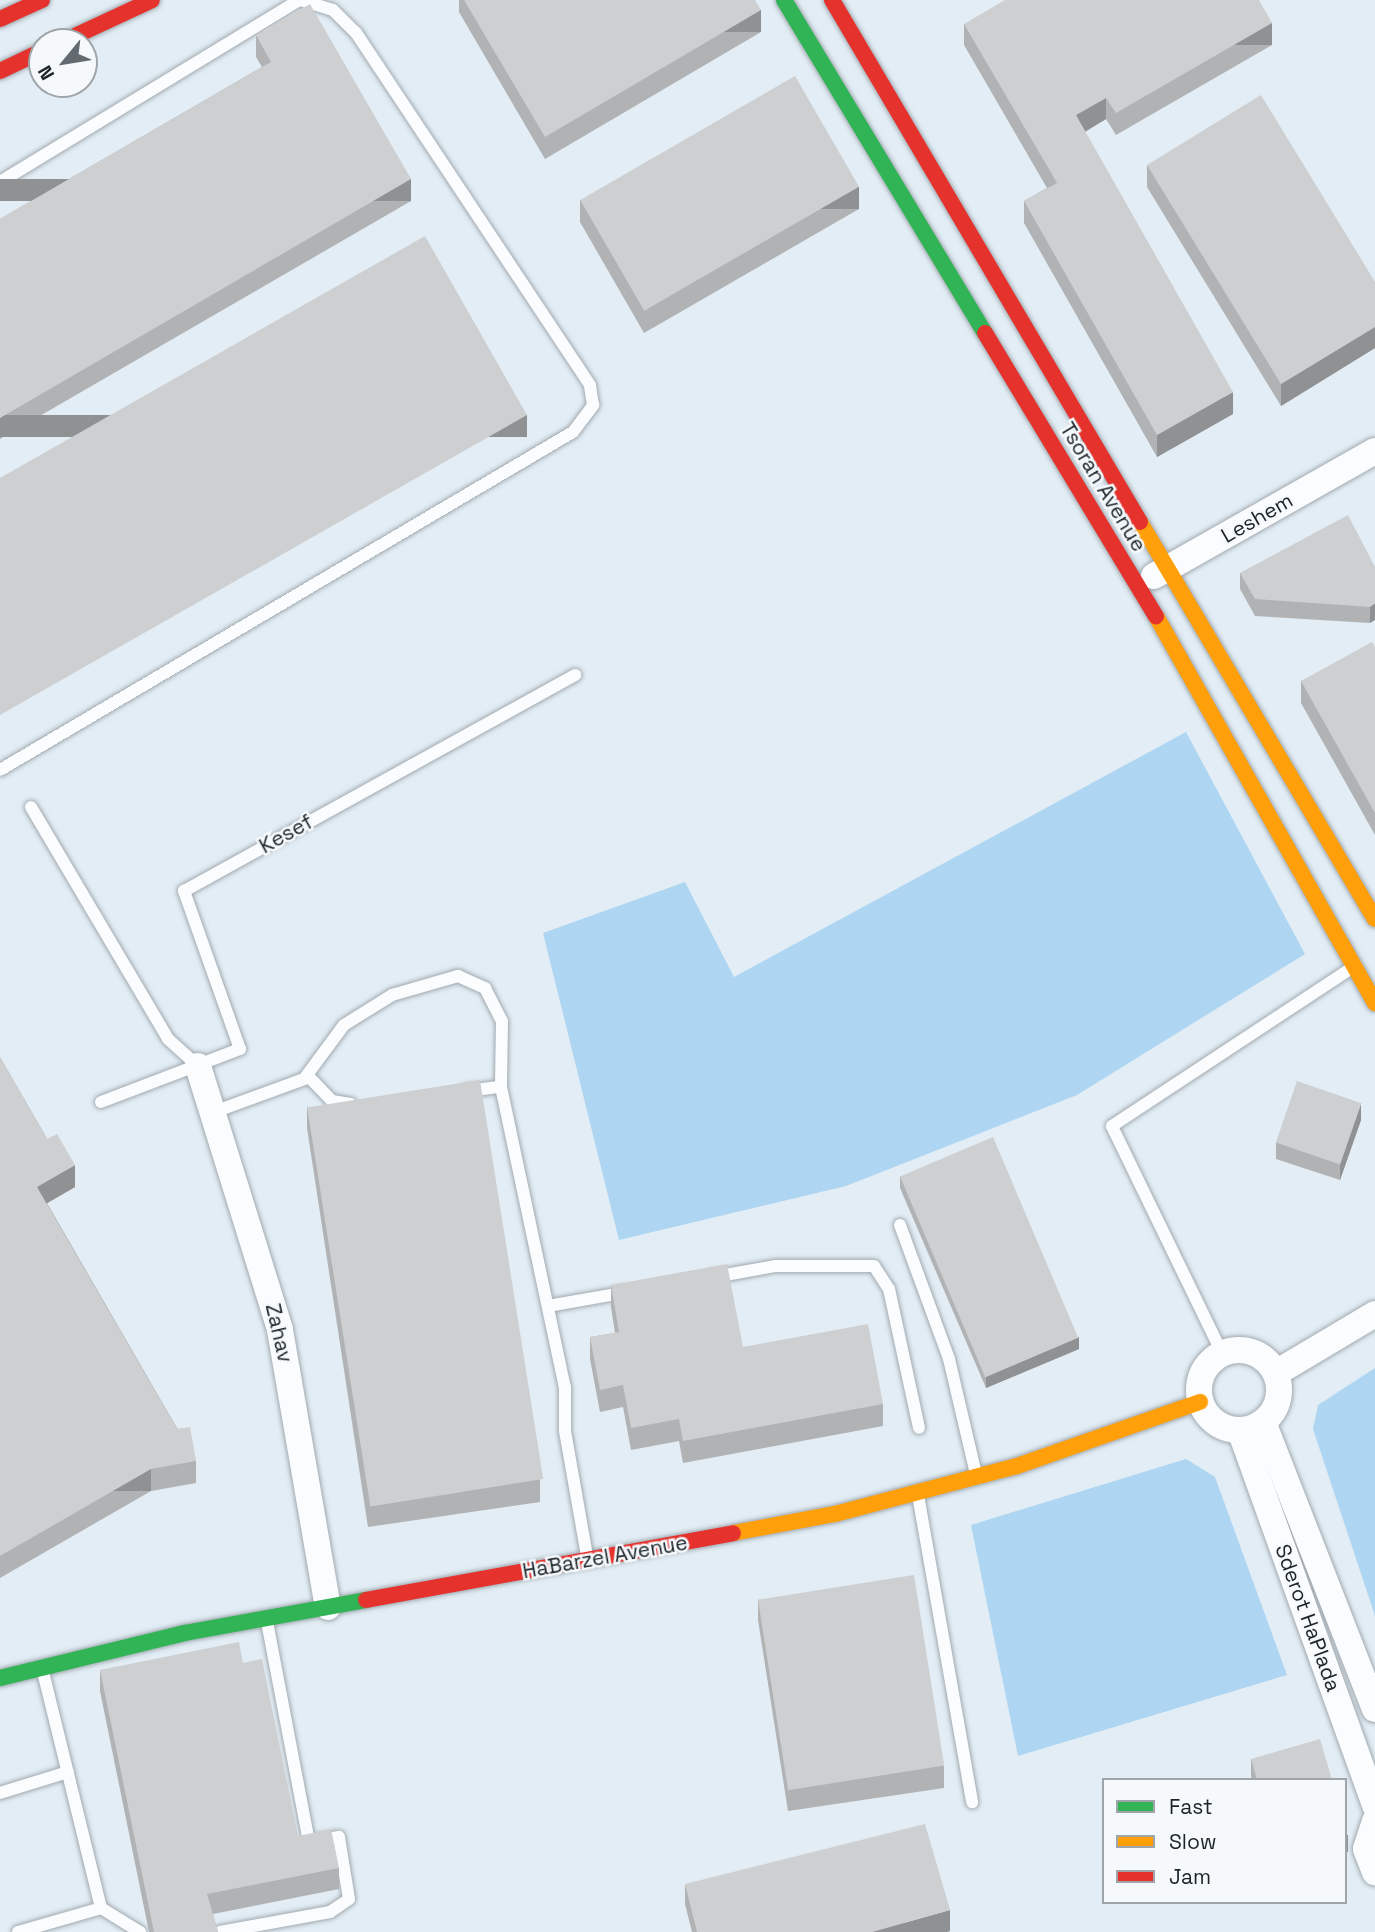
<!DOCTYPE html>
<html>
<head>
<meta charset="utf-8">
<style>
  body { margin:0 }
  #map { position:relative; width:1375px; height:1932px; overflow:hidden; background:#e2edf5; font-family:"Space Grotesk",sans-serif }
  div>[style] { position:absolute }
  .green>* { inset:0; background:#aed6f2 }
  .roads { filter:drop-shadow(0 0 2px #a2aab0) drop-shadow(0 0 2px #a2aab0) }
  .lane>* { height:12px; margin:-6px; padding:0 6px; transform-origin:6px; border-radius:6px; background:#fbfcfe }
  .street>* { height:26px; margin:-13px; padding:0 13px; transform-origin:13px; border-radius:13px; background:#fbfcfe }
  .street>.ring { margin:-13px; padding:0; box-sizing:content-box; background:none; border:26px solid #fbfcfe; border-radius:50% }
  .fast>* { height:16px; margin:-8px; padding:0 8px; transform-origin:8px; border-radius:8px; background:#30b455 }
  .slow>* { height:16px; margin:-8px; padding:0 8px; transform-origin:8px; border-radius:8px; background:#ff9f0a }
  .jam>* { height:16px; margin:-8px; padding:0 8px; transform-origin:8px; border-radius:8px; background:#e5322d }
  .wall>* { inset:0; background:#b1b2b3 }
  .shaded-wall>* { inset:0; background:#909192; transform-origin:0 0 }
  .building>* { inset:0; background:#cecfd0; transform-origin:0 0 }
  span { translate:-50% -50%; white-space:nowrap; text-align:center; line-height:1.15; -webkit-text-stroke:5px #f5f9fc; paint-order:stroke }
  .street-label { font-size:21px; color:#1d2429 }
  .legend { position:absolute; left:1102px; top:1778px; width:245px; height:126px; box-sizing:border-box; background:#f5f9fc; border:2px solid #9fa4a8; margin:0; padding:9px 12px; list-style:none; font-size:21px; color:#1d2429 }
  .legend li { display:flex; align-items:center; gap:14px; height:35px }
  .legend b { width:35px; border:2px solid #9fa4a8 }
  .north { position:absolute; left:28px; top:28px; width:70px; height:70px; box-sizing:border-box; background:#f5f9fc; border:2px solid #9fa4a8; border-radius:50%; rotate:240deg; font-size:19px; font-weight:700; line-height:28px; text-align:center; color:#1d2429 }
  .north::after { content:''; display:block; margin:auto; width:24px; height:32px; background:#626a70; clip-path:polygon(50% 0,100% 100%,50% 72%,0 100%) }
</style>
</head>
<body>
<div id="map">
  <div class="green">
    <div style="clip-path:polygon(1186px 732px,1305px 954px,1077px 1095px,846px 1186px,619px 1240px,543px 933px,685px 882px,734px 977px)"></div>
    <div style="clip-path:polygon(1375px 1368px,1375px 1616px,1313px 1429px,1318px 1405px)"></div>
    <div style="clip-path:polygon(1186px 1459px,1215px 1477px,1287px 1675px,1018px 1756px,971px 1525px)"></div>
  </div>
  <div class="roads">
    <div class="lane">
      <div style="left:0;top:182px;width:350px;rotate:-31.3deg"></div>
      <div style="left:0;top:770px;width:665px;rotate:-30.54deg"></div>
      <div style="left:573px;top:432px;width:34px;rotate:-53deg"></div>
      <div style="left:593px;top:405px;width:20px;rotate:-99deg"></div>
      <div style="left:590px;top:385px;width:423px;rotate:-123.6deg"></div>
      <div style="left:356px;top:33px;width:33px;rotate:-135deg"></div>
      <div style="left:333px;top:10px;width:34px;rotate:-163deg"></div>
      <div style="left:31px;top:807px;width:269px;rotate:59.4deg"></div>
      <div style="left:168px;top:1039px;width:40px;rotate:42deg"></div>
      <div style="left:308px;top:1076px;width:35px;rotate:46deg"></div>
      <div style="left:332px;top:1101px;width:19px;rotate:9deg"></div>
      <div style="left:466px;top:1091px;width:35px;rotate:-7deg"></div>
      <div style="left:101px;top:1102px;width:149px;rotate:-20.9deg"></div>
      <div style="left:240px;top:1049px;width:168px;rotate:-109.5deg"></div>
      <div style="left:184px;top:891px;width:447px;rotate:-28.9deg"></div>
      <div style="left:214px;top:1112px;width:96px;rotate:-20.1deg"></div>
      <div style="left:304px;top:1079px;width:67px;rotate:-53.5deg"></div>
      <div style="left:344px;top:1025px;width:57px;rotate:-32deg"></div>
      <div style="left:392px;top:995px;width:69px;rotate:-16.1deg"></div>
      <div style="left:458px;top:976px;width:30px;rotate:24deg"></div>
      <div style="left:485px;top:988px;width:37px;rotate:63deg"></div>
      <div style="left:502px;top:1021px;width:66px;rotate:90.9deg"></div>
      <div style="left:501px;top:1087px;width:307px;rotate:78deg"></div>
      <div style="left:565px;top:1387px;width:44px;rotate:90deg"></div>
      <div style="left:565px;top:1431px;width:127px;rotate:80deg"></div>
      <div style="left:900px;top:1225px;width:143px;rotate:69.9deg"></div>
      <div style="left:949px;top:1359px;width:118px;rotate:76.8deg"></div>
      <div style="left:714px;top:1277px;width:63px;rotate:-10.1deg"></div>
      <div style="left:776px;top:1266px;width:98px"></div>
      <div style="left:874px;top:1266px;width:27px;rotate:57deg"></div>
      <div style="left:889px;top:1289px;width:142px;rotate:77.8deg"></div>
      <div style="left:548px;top:1306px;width:80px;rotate:-10deg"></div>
      <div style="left:1222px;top:1353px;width:252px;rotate:-115.9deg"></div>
      <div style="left:1112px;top:1126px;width:287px;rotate:-33.4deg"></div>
      <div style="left:918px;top:1495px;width:312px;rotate:80deg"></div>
      <div style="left:0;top:1793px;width:71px;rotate:-17.2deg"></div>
      <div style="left:101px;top:1908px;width:46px;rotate:31.6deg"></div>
      <div style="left:18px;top:1932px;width:86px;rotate:-16.1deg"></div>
      <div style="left:101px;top:1908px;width:243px;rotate:-103.8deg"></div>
      <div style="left:220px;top:1932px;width:112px;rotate:-10.3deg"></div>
      <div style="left:330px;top:1912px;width:23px;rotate:-34deg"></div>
      <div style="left:349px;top:1899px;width:63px;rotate:-99.2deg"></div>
      <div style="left:339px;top:1837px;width:30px;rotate:171deg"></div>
      <div style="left:309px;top:1842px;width:225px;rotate:-100.8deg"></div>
    </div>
    <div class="street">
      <div style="left:1154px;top:576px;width:254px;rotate:-29.5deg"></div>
      <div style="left:198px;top:1066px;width:276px;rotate:72.7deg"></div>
      <div style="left:280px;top:1330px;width:281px;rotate:80.2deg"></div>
      <div class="ring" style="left:1199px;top:1350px;width:54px;height:54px"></div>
      <div style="left:1276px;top:1373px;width:115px;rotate:-30.8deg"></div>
      <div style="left:1263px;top:1422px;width:308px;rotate:68.7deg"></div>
      <div style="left:1240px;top:1430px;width:400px;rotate:70.2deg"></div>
      <div style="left:1375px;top:1821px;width:29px;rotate:108deg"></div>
      <div style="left:1366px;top:1849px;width:25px;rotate:69deg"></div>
    </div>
    <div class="fast">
      <div style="left:784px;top:0;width:389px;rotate:58.9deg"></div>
      <div style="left:0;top:1678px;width:190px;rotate:-13.7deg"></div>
      <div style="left:185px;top:1633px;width:184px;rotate:-10.3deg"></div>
    </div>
    <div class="slow">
      <div style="left:1140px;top:522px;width:461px;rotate:59.4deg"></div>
      <div style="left:1156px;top:616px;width:445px;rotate:60.5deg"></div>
      <div style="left:733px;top:1533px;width:104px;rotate:-10.6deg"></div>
      <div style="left:835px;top:1514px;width:188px;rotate:-14.8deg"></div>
      <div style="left:1017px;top:1466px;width:194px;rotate:-19.3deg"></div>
    </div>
    <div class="jam">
      <div style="left:832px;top:0;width:606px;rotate:59.46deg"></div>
      <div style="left:0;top:19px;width:46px;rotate:-24.3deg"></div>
      <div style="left:62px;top:42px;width:99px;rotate:-25deg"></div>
      <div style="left:0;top:71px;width:47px;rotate:-25.5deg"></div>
      <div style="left:985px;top:333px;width:331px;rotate:58.9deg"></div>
      <div style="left:366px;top:1600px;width:373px;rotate:-10.3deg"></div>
    </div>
  </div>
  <div class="wall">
    <div style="clip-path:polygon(459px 0,755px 0,761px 32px,545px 159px,459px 12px)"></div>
    <div style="clip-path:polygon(964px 24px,1272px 45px,1116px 135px,1106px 119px,1085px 132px,1233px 414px,1157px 457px,1024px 223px,1024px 201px,1047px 188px,964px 45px)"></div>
    <div style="clip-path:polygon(256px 35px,411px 201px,0 439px,0 219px,262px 67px,256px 57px)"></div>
    <div style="clip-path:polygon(1147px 165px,1375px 282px,1375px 348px,1281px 406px,1147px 187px)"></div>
    <div style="clip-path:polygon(580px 200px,859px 209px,644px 333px,580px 222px)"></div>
    <div style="clip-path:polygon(1375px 567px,1370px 623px,1255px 616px,1240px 589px,1240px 573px)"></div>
    <div style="clip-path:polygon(1375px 647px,1375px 835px,1301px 703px,1301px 681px)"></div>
    <div style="clip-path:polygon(0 1057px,75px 1187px,47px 1203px,196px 1461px,196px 1483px,151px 1491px,0 1578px)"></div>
    <div style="clip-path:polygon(307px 1106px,540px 1480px,540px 1502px,368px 1527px,307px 1128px)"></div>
    <div style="clip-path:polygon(1361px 1120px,1340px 1180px,1276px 1159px,1276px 1142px)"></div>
    <div style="clip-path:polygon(900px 1176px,1079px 1349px,986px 1388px,900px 1188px)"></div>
    <div style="clip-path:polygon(611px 1285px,743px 1347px,883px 1404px,883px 1426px,683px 1463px,679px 1441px,631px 1450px,623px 1407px,600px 1412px,590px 1359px,590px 1337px,615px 1333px,611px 1307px)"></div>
    <div style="clip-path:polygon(758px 1599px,944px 1766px,944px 1788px,788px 1811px,758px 1620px)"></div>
    <div style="clip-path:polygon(243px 1663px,298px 1836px,339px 1868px,339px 1889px,213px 1914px,218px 1932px,149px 1932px,100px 1691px,100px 1670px)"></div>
    <div style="clip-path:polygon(1251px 1759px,1332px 1780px,1252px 1780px,1251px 1775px)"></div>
    <div style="clip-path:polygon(685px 1884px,950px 1931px,947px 1932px,692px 1932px,685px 1904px)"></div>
  </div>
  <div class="shaded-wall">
    <div style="left:761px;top:10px;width:22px;height:251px;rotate:90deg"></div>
    <div style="left:1272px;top:23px;width:22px;height:180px;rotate:90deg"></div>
    <div style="clip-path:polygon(1106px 98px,1106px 119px,1076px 137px,1076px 115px)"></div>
    <div style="left:411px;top:179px;width:22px;height:475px;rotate:90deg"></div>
    <div style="left:859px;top:187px;width:22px;height:248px;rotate:90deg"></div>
    <div style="clip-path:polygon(1375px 327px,1375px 348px,1281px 406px,1281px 384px)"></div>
    <div style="clip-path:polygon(1233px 392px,1233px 414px,1157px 457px,1157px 435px)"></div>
    <div style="left:527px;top:415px;width:22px;height:606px;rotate:90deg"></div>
    <div style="clip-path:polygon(1375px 603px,1375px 620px,1370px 623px,1370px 607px)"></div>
    <div style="clip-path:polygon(1361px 1103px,1361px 1120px,1340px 1180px,1340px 1164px)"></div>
    <div style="clip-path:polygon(75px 1165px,75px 1187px,37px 1209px,37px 1187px)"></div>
    <div style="clip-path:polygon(1079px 1337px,1079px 1349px,986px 1388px,986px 1377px)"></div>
    <div style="left:151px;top:1469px;width:22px;height:174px;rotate:90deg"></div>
    <div style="left:1348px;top:1835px;width:17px;height:3px;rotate:90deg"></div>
    <div style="clip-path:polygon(950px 1910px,950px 1931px,947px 1932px,872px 1932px)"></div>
  </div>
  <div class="building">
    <div style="clip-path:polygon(464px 0,755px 0,761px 10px,545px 137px)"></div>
    <div style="clip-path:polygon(1005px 0,1259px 0,1272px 23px,1116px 113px,1106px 98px,1076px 115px,1233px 392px,1157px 435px,1024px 201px,1057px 183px,964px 24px)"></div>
    <div style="clip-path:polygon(310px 4px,411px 179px,0 418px,0 219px,271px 62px,256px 35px)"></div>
    <div style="left:795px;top:76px;width:128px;height:248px;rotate:60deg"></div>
    <div style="clip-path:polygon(1261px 95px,1375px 282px,1375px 327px,1281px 384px,1147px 165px)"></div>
    <div style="clip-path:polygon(425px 236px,527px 415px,0 715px,0 478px)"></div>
    <div style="clip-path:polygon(1348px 515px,1375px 567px,1375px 603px,1370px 607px,1255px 599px,1240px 573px)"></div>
    <div style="clip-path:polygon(1372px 642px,1375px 647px,1375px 813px,1301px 681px)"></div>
    <div style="clip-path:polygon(0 1057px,47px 1139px,57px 1134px,75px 1165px,37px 1187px,177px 1429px,190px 1427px,196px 1461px,151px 1469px,0 1556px)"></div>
    <div style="left:480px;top:1080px;width:404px;height:175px;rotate:81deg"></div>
    <div style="left:1297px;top:1081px;width:68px;height:65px;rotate:19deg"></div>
    <div style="left:993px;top:1137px;width:218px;height:101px;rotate:67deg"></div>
    <div style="clip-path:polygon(727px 1264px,743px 1347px,868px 1324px,883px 1404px,683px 1441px,679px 1419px,631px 1428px,623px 1385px,600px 1390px,590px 1337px,619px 1332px,611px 1285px)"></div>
    <div style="left:914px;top:1575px;width:193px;height:158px;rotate:81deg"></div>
    <div style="clip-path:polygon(239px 1642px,243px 1663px,262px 1659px,298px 1836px,331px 1829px,339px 1868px,207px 1894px,218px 1932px,154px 1932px,100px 1670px)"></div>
    <div style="clip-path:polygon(1320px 1739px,1332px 1780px,1257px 1780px,1251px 1759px)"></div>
    <div style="clip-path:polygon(925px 1824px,950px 1910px,872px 1932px,697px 1932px,685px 1884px)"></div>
  </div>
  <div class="street-label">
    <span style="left:1103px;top:487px;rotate:59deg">Tsoran Avenue</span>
    <span style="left:1257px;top:518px;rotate:-30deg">Leshem</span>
    <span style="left:286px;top:834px;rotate:-29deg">Kesef</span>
    <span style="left:279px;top:1333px;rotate:77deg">Zahav</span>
    <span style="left:605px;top:1557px;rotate:-10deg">HaBarzel Avenue</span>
    <span style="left:1308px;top:1618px;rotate:70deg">Sderot HaPlada</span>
  </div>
  <ul class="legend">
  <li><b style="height:9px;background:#30b455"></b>Fast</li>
  <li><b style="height:9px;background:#ff9f0a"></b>Slow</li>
  <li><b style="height:9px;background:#e5322d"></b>Jam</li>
  </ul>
  <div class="north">N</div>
</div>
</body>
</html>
